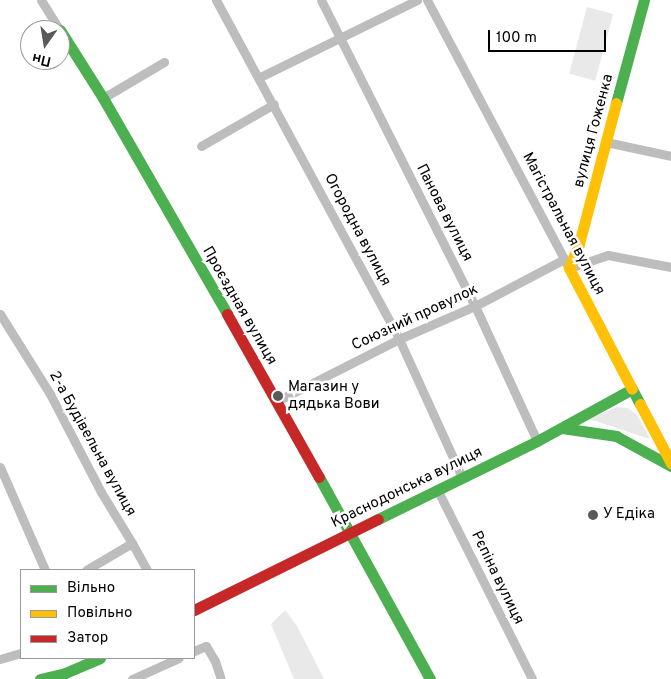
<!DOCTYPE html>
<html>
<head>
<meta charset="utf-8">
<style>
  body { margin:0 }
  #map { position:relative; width:671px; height:679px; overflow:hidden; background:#fff; font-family:Overpass,sans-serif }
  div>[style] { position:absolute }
  .green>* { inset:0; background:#e9e9e9; transform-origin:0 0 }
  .street>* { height:9px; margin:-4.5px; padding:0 4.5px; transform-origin:4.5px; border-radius:4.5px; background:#bdbdbd }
  .fast>* { height:11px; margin:-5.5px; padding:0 5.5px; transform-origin:5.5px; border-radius:5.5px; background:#4caf50 }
  .slow>* { height:11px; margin:-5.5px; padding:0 5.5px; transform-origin:5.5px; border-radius:5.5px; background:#ffc107 }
  .jam>* { height:11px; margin:-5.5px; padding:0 5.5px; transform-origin:5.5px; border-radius:5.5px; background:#c62828 }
  .dots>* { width:14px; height:14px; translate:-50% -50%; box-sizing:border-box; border:2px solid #fff; border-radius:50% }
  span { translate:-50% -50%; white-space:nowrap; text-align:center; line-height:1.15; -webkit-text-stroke:5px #fff; paint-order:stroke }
  .street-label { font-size:15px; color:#000 }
  .poi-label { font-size:15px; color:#000 }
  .left { translate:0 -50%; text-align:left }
  .legend { position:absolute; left:20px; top:569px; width:175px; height:90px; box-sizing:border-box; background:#fff; border:1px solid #999; margin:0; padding:6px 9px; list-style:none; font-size:15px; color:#000 }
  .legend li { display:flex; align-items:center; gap:10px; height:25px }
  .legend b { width:25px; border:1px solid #999 }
  .north { position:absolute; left:20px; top:20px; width:50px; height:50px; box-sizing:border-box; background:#fff; border:1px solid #999; border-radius:50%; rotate:193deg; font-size:14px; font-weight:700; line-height:20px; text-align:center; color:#000 }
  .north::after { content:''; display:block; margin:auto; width:18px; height:22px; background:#595959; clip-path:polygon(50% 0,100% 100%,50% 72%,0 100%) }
  .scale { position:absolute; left:488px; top:30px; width:118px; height:22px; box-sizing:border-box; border:2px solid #000; border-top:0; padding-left:6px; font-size:15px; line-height:18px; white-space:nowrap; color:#000; -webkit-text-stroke:4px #fff; paint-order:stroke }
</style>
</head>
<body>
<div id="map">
  <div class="green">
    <div style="left:587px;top:7px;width:27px;height:69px;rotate:15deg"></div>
    <div style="clip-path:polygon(617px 407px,628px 408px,637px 415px,650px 439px,589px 419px)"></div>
    <div style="clip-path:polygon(285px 610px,297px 626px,324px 679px,294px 679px,271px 624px)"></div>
  </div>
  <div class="street">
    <div style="left:41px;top:0;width:36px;rotate:58deg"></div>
    <div style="left:216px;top:0;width:385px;rotate:61.6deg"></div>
    <div style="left:399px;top:339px;width:152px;rotate:65.5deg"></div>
    <div style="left:321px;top:0;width:343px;rotate:63.3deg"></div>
    <div style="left:475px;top:306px;width:149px;rotate:65.3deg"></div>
    <div style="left:427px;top:0;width:303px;rotate:62.1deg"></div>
    <div style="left:569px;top:268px;width:41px;rotate:-18.4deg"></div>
    <div style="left:608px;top:255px;width:64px;rotate:10.8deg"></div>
    <div style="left:260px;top:77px;width:175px;rotate:-26.1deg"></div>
    <div style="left:103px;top:98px;width:71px;rotate:-30.5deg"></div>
    <div style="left:606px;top:142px;width:66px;rotate:12.2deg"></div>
    <div style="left:201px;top:146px;width:84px;rotate:-29.9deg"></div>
    <div style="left:0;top:314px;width:94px;rotate:58deg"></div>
    <div style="left:50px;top:394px;width:110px;rotate:62.5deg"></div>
    <div style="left:101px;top:492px;width:60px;rotate:58.7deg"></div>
    <div style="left:132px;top:543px;width:53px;rotate:149.6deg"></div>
    <div style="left:277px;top:401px;width:137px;rotate:-26.9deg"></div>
    <div style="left:399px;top:339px;width:83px;rotate:-23.5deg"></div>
    <div style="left:475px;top:306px;width:101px;rotate:-27.8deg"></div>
    <div style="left:0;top:467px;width:112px;rotate:66.4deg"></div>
    <div style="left:437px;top:489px;width:212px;rotate:63.4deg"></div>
    <div style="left:132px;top:543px;width:31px;rotate:61deg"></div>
    <div style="left:194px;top:651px;width:13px;rotate:-23deg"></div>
    <div style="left:206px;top:646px;width:17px;rotate:59deg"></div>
    <div style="left:215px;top:661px;width:19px;rotate:72deg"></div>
    <div style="left:0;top:659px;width:22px;rotate:-16deg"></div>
    <div style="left:132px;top:679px;width:51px;rotate:-24.1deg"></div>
  </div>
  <div class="fast">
    <div style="left:60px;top:30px;width:80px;rotate:57.7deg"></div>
    <div style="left:103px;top:98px;width:249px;rotate:60.1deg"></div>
    <div style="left:616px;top:103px;width:107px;rotate:-74.8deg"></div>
    <div style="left:562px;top:428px;width:55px;rotate:8.4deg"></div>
    <div style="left:616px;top:436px;width:63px;rotate:28.6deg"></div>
    <div style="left:319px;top:477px;width:230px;rotate:61.2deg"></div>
    <div style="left:378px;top:519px;width:177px;rotate:-26.1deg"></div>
    <div style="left:537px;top:441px;width:108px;rotate:-28.7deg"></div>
    <div style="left:632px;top:389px;width:17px;rotate:62deg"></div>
    <div style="left:40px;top:679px;width:26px;rotate:-13deg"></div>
    <div style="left:65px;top:673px;width:38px;rotate:-23deg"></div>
  </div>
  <div class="slow">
    <div style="left:616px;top:103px;width:146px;rotate:104.7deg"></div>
    <div style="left:579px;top:244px;width:26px;rotate:113deg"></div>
    <div style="left:569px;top:268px;width:136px;rotate:62.5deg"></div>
    <div style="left:640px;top:404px;width:67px;rotate:62.3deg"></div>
  </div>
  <div class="jam">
    <div style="left:227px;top:314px;width:187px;rotate:60.6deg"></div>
    <div style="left:194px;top:610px;width:205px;rotate:-26.3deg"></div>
  </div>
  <div class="dots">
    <div style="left:278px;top:396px;background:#595959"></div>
    <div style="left:593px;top:515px;background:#595959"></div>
  </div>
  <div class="street-label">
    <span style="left:594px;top:131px;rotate:-75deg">вулиця Гоженка</span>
    <span style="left:444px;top:213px;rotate:63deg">Панова вулиця</span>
    <span style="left:563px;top:224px;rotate:62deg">Магістральная вулиця</span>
    <span style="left:357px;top:230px;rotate:62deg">Огородна вулиця</span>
    <span style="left:239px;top:306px;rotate:60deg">Проєздная вулиця</span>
    <span style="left:415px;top:318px;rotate:-25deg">Союзний провулок</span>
    <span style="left:92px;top:444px;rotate:61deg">2-а Будівельна вулиця</span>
    <span style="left:407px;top:488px;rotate:-26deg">Краснодонська вулиця</span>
    <span style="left:497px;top:578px;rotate:64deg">Рєпіна вулиця</span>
  </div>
  <div class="poi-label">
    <span class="left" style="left:288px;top:396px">Магазин у<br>дядька Вови</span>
    <span class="left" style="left:603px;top:515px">У Едіка</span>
  </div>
  <ul class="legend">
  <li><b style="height:6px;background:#4caf50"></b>Вільно</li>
  <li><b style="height:6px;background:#ffc107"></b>Повільно</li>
  <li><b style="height:6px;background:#c62828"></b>Затор</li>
  </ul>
  <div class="north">Пн</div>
  <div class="scale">100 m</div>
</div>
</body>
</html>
